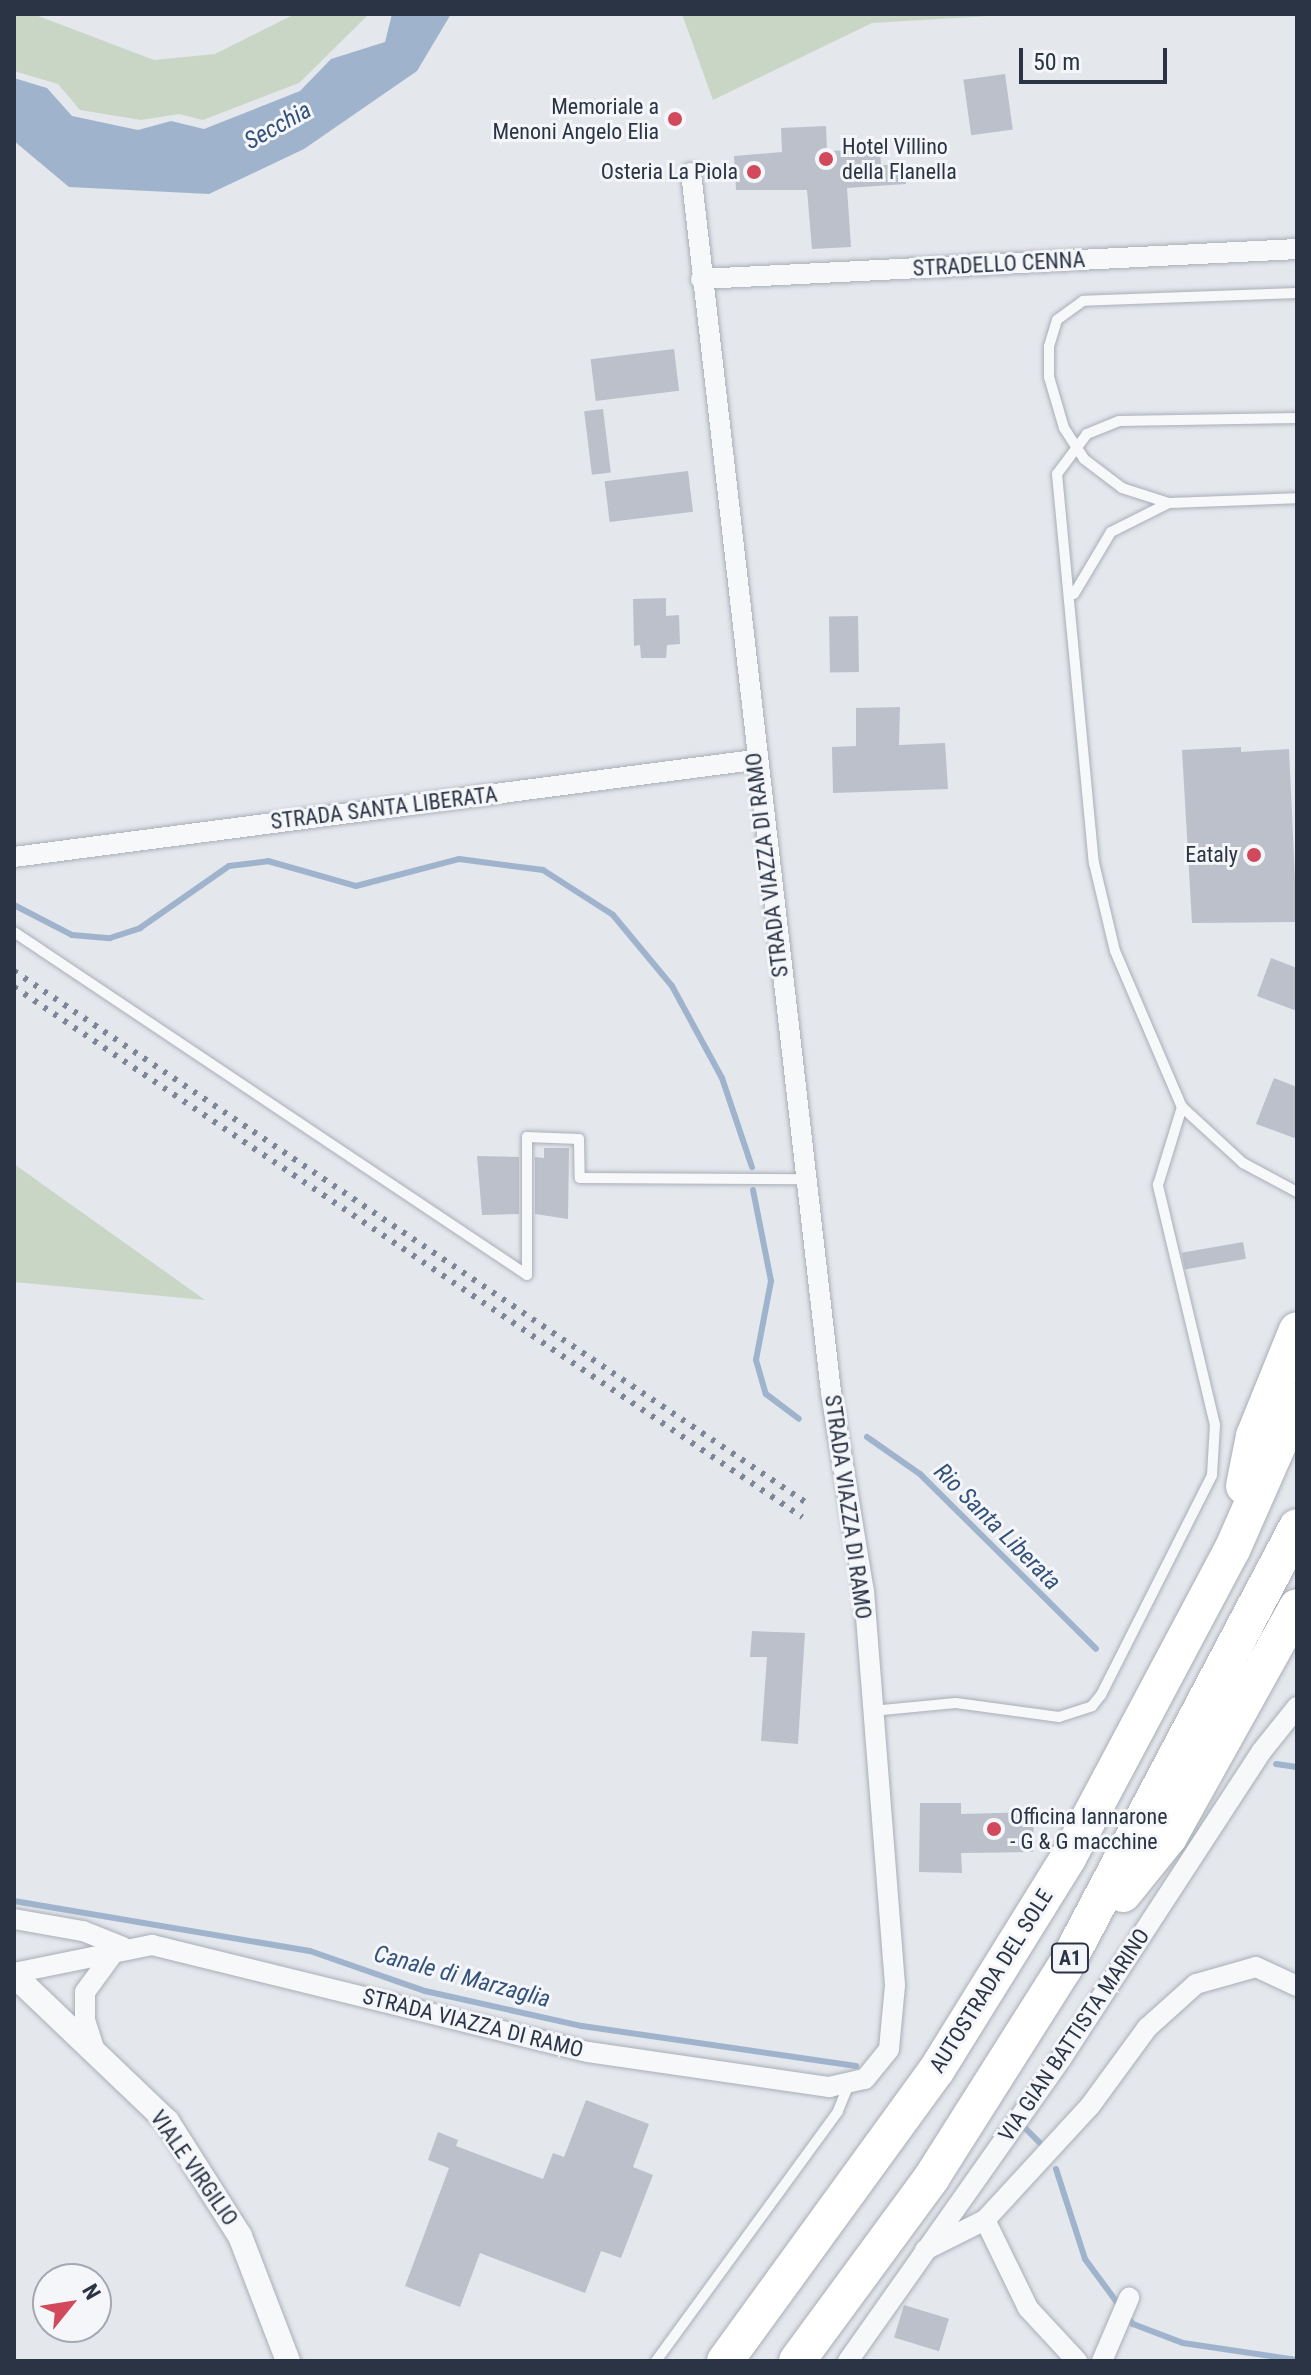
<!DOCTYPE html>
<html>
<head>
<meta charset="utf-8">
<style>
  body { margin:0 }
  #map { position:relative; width:1311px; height:2375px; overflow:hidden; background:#e4e7ec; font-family:"Roboto Condensed",sans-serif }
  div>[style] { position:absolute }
  .green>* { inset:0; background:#c9d6c5 }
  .water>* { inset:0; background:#9fb4cc }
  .stream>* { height:6px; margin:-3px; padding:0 3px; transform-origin:3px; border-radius:3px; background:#9fb4cc }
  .building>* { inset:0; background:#bbc0ca; transform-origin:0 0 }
  .roads { filter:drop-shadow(0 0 2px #a9aeb7) drop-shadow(0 0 2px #a9aeb7) }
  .service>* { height:10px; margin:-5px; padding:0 5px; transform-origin:5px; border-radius:5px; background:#f7f8fa }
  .minor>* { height:20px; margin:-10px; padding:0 10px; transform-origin:10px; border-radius:10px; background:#f7f8fa }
  .tertiary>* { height:24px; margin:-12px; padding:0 12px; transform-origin:12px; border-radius:12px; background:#f7f8fa }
  .motorway>* { height:36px; margin:-18px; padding:0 18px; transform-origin:18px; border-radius:18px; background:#fff }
  .rail>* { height:6px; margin-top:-3px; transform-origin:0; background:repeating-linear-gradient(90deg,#7d8696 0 4px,transparent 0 12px) }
  .dots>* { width:22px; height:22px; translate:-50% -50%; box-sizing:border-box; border:4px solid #f4f6f9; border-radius:50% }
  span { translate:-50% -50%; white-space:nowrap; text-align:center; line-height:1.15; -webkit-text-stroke:6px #f4f6f9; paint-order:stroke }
  .shield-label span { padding:2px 6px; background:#f4f6f9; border:2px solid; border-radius:6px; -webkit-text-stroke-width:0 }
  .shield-label { font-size:20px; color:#2b3445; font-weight:700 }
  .poi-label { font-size:22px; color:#2b3445 }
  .right { translate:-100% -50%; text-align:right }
  .left { translate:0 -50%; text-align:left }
  .street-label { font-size:22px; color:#2b3445 }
  .water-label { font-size:24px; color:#34527a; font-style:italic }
  .frame { position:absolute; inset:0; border:16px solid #2b3445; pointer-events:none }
  .north { position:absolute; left:32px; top:2263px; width:80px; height:80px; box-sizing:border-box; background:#f4f6f9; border:2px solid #a4a8b1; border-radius:50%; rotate:60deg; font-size:22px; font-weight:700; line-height:32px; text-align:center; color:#2b3445 }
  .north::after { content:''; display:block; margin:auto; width:28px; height:36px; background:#d1495b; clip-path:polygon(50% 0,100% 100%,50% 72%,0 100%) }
  .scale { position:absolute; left:1019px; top:48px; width:148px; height:36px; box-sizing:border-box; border:4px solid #2b3445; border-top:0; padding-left:10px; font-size:24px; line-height:28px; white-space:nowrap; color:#2b3445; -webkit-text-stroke:6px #f4f6f9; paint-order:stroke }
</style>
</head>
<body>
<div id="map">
  <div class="green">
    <div style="clip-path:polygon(14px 14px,33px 14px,154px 60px,215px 54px,295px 14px,369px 14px,299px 83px,203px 120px,179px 114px,141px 120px,80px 110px,58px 84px,14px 71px)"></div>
    <div style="clip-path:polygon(682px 14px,1023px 14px,872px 23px,713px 100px)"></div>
    <div style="clip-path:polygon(14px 1164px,205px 1300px,14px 1282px)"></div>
  </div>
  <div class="water">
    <div style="clip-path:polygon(392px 14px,451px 14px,417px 71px,304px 149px,209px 194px,69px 187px,14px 141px,14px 78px,47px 88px,72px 116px,138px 130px,171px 121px,204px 129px,300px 91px,331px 59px,385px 42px)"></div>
  </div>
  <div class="stream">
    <div style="left:14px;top:905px;width:65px;rotate:27.3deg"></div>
    <div style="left:72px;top:935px;width:38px;rotate:5deg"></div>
    <div style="left:110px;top:938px;width:32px;rotate:-18deg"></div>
    <div style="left:140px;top:928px;width:108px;rotate:-34.9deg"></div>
    <div style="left:229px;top:866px;width:39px;rotate:-7deg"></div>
    <div style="left:268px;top:861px;width:91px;rotate:15.9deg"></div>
    <div style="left:356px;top:886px;width:106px;rotate:-14.7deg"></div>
    <div style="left:459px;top:859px;width:85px;rotate:7.5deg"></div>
    <div style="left:543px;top:870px;width:83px;rotate:32.7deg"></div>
    <div style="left:613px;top:915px;width:92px;rotate:50.3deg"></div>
    <div style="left:672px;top:986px;width:105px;rotate:61.5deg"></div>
    <div style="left:722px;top:1078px;width:94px;rotate:71.4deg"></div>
    <div style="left:753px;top:1190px;width:93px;rotate:78.8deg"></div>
    <div style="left:771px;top:1281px;width:80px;rotate:100.8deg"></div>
    <div style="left:756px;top:1360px;width:35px;rotate:74deg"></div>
    <div style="left:766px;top:1394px;width:41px;rotate:37.1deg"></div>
    <div style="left:867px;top:1437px;width:65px;rotate:34.9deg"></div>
    <div style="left:920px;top:1474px;width:248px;rotate:44.8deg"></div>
    <div style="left:1276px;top:1764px;width:21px;rotate:8deg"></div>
    <div style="left:14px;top:1901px;width:300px;rotate:9.6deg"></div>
    <div style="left:310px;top:1951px;width:122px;rotate:19.2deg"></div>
    <div style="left:425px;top:1991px;width:161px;rotate:12.6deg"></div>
    <div style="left:582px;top:2026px;width:277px;rotate:8.3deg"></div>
    <div style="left:1026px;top:2129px;width:20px;rotate:45deg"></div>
    <div style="left:1056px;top:2169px;width:95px;rotate:72.1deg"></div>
    <div style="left:1085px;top:2259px;width:81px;rotate:53.6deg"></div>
    <div style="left:1133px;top:2324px;width:53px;rotate:20.8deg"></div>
    <div style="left:1183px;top:2343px;width:115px;rotate:8.5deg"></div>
  </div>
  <div class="building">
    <div style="left:1005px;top:74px;width:56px;height:42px;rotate:82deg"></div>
    <div style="clip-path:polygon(826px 126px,827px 151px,880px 149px,881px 165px,905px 165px,906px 184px,847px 188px,851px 247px,812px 249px,807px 190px,736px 190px,734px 156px,782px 152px,781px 128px)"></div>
    <div style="left:674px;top:349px;width:42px;height:84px;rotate:83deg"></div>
    <div style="left:603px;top:409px;width:64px;height:19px;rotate:83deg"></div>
    <div style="left:688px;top:471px;width:41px;height:84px;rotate:83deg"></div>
    <div style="clip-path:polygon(666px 598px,666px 616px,679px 615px,680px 644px,667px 645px,666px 658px,641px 658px,640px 645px,634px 646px,633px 599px)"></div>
    <div style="left:858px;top:616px;width:56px;height:29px;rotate:89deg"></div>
    <div style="clip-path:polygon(900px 707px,899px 745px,945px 743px,948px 789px,833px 793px,832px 747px,856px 746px,856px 708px)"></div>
    <div style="clip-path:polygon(1241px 747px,1241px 752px,1289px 749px,1297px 922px,1192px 923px,1182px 750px)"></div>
    <div style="clip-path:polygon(1271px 958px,1297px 968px,1297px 1011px,1257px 996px)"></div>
    <div style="clip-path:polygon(1274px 1078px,1297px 1087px,1297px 1139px,1256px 1124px)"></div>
    <div style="clip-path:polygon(544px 1148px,569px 1148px,568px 1219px,535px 1214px,535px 1157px,544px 1158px)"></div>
    <div style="clip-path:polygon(477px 1156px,519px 1157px,519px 1214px,482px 1215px)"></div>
    <div style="left:1243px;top:1242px;width:17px;height:62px;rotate:80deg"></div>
    <div style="clip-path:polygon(752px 1631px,805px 1633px,798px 1744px,761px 1741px,767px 1657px,750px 1657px)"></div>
    <div style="clip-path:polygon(920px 1803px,961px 1803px,961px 1814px,1034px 1812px,1033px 1852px,961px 1853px,962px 1873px,919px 1872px)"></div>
    <div style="clip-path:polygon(586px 2100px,649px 2124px,633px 2167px,653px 2175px,621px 2258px,601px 2251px,585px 2293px,480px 2253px,460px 2307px,405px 2286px,449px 2168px,428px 2160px,438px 2132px,458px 2140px,456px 2146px,543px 2179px,553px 2153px,564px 2157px)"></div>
    <div style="left:904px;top:2305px;width:47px;height:34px;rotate:17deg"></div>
  </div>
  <div class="roads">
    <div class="service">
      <div style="left:1297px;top:293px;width:214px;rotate:177.9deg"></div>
      <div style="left:1083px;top:301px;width:32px;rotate:144deg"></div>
      <div style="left:1057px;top:320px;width:28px;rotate:107deg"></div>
      <div style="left:1049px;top:347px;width:30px;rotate:90deg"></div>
      <div style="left:1049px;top:377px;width:53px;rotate:73.6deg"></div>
      <div style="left:1064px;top:428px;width:37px;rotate:57deg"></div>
      <div style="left:1084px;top:459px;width:48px;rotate:37.3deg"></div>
      <div style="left:1122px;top:488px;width:49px;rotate:17.7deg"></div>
      <div style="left:1169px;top:503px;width:128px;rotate:-2.2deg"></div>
      <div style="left:1297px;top:418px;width:178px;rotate:179deg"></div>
      <div style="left:1119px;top:421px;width:35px;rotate:158deg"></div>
      <div style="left:1087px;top:434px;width:50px;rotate:126.9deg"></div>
      <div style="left:1057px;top:474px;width:391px;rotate:84.6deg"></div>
      <div style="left:1094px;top:863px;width:90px;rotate:76.6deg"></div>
      <div style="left:1115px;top:951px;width:170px;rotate:66.8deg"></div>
      <div style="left:1182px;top:1107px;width:83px;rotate:42.6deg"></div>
      <div style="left:1243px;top:1163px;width:61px;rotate:28.2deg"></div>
      <div style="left:1074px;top:594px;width:72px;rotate:-59.2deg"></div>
      <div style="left:1111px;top:532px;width:63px;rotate:-26.6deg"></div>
      <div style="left:14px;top:932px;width:617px;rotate:33.77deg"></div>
      <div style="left:527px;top:1275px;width:138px;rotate:-90deg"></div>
      <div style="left:527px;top:1137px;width:52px;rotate:2.2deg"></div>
      <div style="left:579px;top:1139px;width:39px;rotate:89deg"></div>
      <div style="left:580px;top:1178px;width:226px;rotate:0.3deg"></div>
      <div style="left:872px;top:1711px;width:84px;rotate:-5.4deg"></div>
      <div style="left:956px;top:1703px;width:104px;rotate:7.7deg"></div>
      <div style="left:1059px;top:1717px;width:35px;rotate:-18deg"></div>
      <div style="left:1092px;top:1706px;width:14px;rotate:-51deg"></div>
      <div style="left:1101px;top:1695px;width:246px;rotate:-63.2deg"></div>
      <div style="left:1212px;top:1475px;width:50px;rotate:-86.6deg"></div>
      <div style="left:1215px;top:1425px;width:247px;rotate:-103.4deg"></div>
      <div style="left:1158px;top:1185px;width:82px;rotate:-72.9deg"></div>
      <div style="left:656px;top:2361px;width:309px;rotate:-53.9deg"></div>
      <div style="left:838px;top:2111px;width:27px;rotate:-68deg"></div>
    </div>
    <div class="minor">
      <div style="left:701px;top:279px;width:597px;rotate:-2.88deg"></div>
      <div style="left:14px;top:857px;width:746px;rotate:-7.47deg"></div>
      <div style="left:14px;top:1919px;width:70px;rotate:9.9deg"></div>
      <div style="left:83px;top:1931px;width:43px;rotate:21.8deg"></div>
      <div style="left:14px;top:1973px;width:141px;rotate:-11.5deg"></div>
      <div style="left:152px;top:1945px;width:449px;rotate:13.8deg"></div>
      <div style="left:588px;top:2052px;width:244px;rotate:8.3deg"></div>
      <div style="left:829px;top:2087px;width:37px;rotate:-13deg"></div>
      <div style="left:865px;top:2079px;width:38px;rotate:-51deg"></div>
      <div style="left:889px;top:2049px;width:64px;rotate:-84.6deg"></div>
      <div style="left:895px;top:1985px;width:394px;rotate:-94.5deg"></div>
      <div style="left:864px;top:1592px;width:203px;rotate:-99.4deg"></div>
      <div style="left:831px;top:1392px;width:1227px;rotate:-96.55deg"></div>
      <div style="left:95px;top:2051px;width:33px;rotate:-108deg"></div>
      <div style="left:85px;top:2020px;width:28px;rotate:-90deg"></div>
      <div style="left:85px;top:1992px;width:46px;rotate:-53.9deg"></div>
      <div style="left:925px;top:2250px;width:67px;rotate:-26.6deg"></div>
      <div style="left:848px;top:2361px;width:370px;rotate:-54.8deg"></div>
      <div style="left:1061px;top:2059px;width:366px;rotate:-56.9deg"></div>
      <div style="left:1261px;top:1752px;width:58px;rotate:-51.3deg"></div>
      <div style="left:1077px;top:2361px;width:72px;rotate:-132.8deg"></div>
      <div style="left:1028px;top:2308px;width:98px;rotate:-116deg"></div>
      <div style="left:985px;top:2220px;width:155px;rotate:-47.4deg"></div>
      <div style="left:1090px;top:2106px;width:97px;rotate:-53.8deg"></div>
      <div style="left:1147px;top:2028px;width:66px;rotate:-41.9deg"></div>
      <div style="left:1196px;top:1984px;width:62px;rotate:-15.8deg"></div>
      <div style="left:1256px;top:1967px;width:45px;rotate:24.9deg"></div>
      <div style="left:1102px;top:2361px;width:69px;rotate:-66.8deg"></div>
    </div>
    <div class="tertiary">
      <div style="left:14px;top:1975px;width:211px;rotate:43.7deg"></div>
      <div style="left:167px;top:2121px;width:136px;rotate:57.6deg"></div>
      <div style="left:240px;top:2236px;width:134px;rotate:69deg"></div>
    </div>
    <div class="motorway">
      <div style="left:1244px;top:1486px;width:51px;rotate:-78.7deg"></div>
      <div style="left:1254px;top:1436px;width:114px;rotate:-67.9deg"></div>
      <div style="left:1123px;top:1894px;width:73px;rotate:-51.1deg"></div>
      <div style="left:1169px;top:1837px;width:263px;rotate:-60.9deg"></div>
      <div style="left:725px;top:2361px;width:359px;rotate:-54deg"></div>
      <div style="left:936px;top:2071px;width:251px;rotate:-58.2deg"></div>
      <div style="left:1068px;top:1858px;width:349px;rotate:-62deg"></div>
      <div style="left:1232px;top:1550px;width:162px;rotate:-66.3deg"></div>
      <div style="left:797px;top:2361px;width:228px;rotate:-53.7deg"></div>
      <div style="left:932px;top:2177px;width:249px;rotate:-57.7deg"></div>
      <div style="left:1065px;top:1967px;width:497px;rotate:-62.2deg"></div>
    </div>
  </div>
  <div class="rail">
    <div style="left:14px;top:971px;width:956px;rotate:33.87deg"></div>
    <div style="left:14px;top:987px;width:950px;rotate:33.92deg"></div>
  </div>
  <div class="dots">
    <div style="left:675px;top:119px;background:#d1495b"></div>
    <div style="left:826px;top:159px;background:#d1495b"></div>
    <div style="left:754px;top:172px;background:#d1495b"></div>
    <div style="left:1254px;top:855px;background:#d1495b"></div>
    <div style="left:994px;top:1829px;background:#d1495b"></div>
  </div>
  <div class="shield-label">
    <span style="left:1070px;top:1958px">A1</span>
  </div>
  <div class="poi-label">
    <span class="right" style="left:659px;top:119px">Memoriale a<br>Menoni Angelo Elia</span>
    <span class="left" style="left:842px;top:159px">Hotel Villino<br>della Flanella</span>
    <span class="right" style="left:738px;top:172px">Osteria La Piola</span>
    <span class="right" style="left:1238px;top:855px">Eataly</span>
    <span class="left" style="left:1010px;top:1829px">Officina Iannarone<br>- G &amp; G macchine</span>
  </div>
  <div class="street-label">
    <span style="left:999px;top:264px;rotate:-3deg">STRADELLO CENNA</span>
    <span style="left:384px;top:808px;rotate:-7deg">STRADA SANTA LIBERATA</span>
    <span style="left:767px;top:865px;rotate:-97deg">STRADA VIAZZA DI RAMO</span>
    <span style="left:848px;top:1507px;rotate:82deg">STRADA VIAZZA DI RAMO</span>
    <span style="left:991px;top:1981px;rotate:-58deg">AUTOSTRADA DEL SOLE</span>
    <span style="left:473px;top:2023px;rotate:14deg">STRADA VIAZZA DI RAMO</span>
    <span style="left:1074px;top:2035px;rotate:-56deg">VIA GIAN BATTISTA MARINO</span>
    <span style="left:194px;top:2168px;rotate:55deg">VIALE VIRGILIO</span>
  </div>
  <div class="water-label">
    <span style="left:278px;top:126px;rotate:-29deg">Secchia</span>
    <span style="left:997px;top:1527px;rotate:45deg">Rio Santa Liberata</span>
    <span style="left:462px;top:1977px;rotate:15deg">Canale di Marzaglia</span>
  </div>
  <div class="frame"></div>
  <div class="north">N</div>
  <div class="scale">50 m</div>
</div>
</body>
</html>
